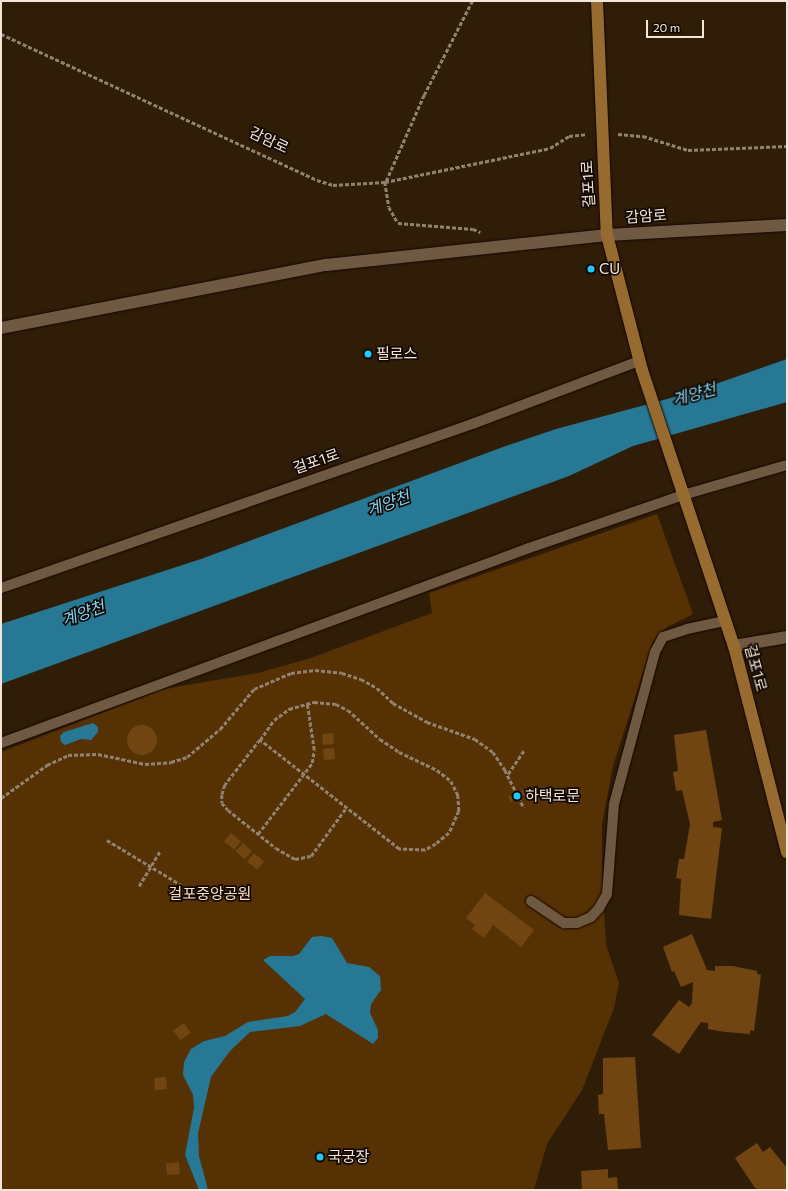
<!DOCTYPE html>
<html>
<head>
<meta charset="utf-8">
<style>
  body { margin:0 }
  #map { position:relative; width:788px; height:1191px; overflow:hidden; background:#301d08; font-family:Commissioner,"Noto Sans KR",sans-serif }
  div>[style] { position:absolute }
  .green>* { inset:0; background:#563103 }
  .water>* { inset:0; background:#277895 }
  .building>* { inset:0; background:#714511; transform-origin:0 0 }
  .round { border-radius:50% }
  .path>* { height:2.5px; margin-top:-1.25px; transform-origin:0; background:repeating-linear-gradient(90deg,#918170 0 4px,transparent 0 6px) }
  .roads { filter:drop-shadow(0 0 1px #170600) drop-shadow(0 0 1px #170600) }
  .lane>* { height:10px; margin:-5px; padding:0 5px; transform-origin:5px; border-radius:5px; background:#705943 }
  .street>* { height:12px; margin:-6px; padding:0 6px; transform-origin:6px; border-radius:6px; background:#705943 }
  .secondary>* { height:12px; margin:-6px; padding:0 6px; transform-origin:6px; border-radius:6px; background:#976a2f }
  .dots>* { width:11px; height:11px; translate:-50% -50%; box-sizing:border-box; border:2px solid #120903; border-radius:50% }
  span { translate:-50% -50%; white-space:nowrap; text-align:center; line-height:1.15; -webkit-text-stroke:3.5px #120903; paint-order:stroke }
  .street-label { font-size:15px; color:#f3e5d9 }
  .poi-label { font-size:15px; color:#f3e5d9 }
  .left { translate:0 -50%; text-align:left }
  .park-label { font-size:15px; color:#faddc3 }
  .water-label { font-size:16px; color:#7fd3f5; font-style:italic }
  .frame { position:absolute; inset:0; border:2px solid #f3e5d9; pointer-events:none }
  .scale { position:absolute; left:646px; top:20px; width:58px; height:18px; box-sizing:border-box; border:2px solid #f3e5d9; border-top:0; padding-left:5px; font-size:12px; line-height:14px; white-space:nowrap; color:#f3e5d9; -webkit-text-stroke:3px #120903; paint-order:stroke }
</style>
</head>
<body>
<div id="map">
  <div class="green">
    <div style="clip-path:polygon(657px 514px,693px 614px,667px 627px,653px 641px,613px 766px,602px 825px,602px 877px,606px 945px,619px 983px,614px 1008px,582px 1090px,547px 1144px,534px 1190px,1px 1190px,1px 752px,164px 689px,258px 673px,311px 658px,432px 613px,429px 593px)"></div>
  </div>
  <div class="water">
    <div style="clip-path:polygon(787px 359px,787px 402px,633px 446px,569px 476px,1px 684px,1px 624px,201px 559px,503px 447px,556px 429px,693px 392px)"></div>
    <div style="clip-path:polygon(93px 723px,98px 727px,98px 732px,91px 740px,81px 739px,65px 745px,61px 742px,60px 736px,64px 732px)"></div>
    <div style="clip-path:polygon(322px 936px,332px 938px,347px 963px,369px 967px,380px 976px,381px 990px,371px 1004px,370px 1013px,378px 1030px,378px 1038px,373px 1044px,326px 1014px,300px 1026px,250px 1032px,230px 1051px,211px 1077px,198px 1133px,199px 1156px,208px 1190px,199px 1190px,185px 1155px,194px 1108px,193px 1095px,183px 1075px,184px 1062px,191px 1049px,204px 1041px,225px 1036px,248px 1022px,288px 1016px,295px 1012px,305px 999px,263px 960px,270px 956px,293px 956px,299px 954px,312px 937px)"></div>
  </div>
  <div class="building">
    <div class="round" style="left:127px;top:725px;width:30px;height:30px"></div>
    <div style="clip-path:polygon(706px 730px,722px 820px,713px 822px,713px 827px,722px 828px,711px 919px,679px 915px,681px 879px,676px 878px,679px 859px,684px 859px,690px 824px,682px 790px,676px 791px,673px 772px,678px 771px,674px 735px)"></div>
    <div style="left:333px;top:733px;width:11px;height:11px;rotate:85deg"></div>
    <div style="left:334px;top:748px;width:11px;height:11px;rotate:85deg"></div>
    <div style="clip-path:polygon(524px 790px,526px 794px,511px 802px,508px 797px)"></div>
    <div style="left:231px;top:833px;width:13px;height:11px;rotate:39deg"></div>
    <div style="left:243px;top:843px;width:12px;height:11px;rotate:42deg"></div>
    <div style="left:254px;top:853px;width:13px;height:11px;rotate:39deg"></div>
    <div style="clip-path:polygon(485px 893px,534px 930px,521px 947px,493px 925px,484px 938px,472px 929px,475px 925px,466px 918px)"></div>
    <div style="clip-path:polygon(692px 934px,707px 970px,715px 971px,715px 966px,733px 966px,757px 971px,757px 974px,761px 975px,754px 1031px,750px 1030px,750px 1034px,725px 1032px,708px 1029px,708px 1023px,701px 1022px,679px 1054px,652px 1035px,679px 1000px,689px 1007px,692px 1003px,693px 982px,681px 987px,674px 971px,672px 972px,663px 947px)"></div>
    <div style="left:184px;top:1023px;width:12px;height:13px;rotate:55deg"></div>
    <div style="clip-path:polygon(635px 1057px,641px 1148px,608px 1150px,604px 1114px,599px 1114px,598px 1095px,603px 1094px,603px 1058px)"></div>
    <div style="left:166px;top:1077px;width:12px;height:12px;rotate:85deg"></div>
    <div style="clip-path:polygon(757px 1143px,763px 1152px,770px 1147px,787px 1168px,787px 1190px,760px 1190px,755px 1188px,735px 1158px)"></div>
    <div style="left:179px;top:1162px;width:12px;height:13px;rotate:85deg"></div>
    <div style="clip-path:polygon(608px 1169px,608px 1178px,617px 1177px,618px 1190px,582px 1190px,581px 1171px)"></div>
  </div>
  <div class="path">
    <div style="left:1px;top:34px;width:348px;rotate:24.8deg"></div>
    <div style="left:317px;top:180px;width:17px;rotate:17deg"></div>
    <div style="left:333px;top:185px;width:52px;rotate:-3.3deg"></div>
    <div style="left:385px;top:182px;width:25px;rotate:81deg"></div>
    <div style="left:389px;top:207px;width:18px;rotate:61deg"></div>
    <div style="left:398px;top:223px;width:75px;rotate:4.6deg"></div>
    <div style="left:473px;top:229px;width:8px;rotate:23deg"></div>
    <div style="left:618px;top:134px;width:25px;rotate:5deg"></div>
    <div style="left:643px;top:136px;width:47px;rotate:17.3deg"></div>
    <div style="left:688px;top:150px;width:99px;rotate:-2.3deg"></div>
    <div style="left:386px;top:181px;width:94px;rotate:-66.2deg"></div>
    <div style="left:424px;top:95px;width:106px;rotate:-62.9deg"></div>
    <div style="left:385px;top:182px;width:168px;rotate:-11.6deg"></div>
    <div style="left:550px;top:148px;width:22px;rotate:-32deg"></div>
    <div style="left:569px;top:136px;width:18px;rotate:-6deg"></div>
    <div style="left:260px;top:740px;width:24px;rotate:-55deg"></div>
    <div style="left:274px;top:720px;width:19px;rotate:-36deg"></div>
    <div style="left:289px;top:709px;width:26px;rotate:-16deg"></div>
    <div style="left:314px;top:702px;width:22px;rotate:5deg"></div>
    <div style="left:336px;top:704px;width:13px;rotate:27deg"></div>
    <div style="left:348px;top:710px;width:43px;rotate:42.2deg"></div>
    <div style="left:380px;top:739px;width:23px;rotate:34deg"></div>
    <div style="left:399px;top:752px;width:42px;rotate:25.3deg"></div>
    <div style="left:437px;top:770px;width:18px;rotate:38deg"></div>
    <div style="left:451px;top:781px;width:16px;rotate:63deg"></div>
    <div style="left:458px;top:795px;width:16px;rotate:86deg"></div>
    <div style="left:459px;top:811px;width:24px;rotate:114deg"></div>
    <div style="left:449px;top:833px;width:17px;rotate:140deg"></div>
    <div style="left:436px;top:844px;width:13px;rotate:151deg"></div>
    <div style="left:425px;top:850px;width:26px;rotate:-178deg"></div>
    <div style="left:399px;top:849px;width:177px;rotate:-141.9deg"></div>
    <div style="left:260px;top:740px;width:57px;rotate:127.9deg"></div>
    <div style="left:225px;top:785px;width:10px;rotate:107deg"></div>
    <div style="left:222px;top:795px;width:8px;rotate:90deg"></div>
    <div style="left:222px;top:803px;width:9px;rotate:49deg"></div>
    <div style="left:228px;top:810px;width:61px;rotate:38.4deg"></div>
    <div style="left:276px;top:848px;width:22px;rotate:30deg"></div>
    <div style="left:295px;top:859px;width:16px;rotate:-11deg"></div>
    <div style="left:311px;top:856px;width:59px;rotate:-53.9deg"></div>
    <div style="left:508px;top:774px;width:29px;rotate:-56deg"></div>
    <div style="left:1px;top:798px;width:57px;rotate:-35.7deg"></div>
    <div style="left:47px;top:765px;width:23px;rotate:-25deg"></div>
    <div style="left:68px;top:755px;width:30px;rotate:-2deg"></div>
    <div style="left:98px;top:754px;width:48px;rotate:12deg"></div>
    <div style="left:145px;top:764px;width:26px;rotate:-4deg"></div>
    <div style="left:171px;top:762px;width:17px;rotate:-17deg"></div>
    <div style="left:187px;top:757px;width:43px;rotate:-40.3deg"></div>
    <div style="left:220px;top:729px;width:52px;rotate:-49.6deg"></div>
    <div style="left:254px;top:689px;width:40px;rotate:-23.4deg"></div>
    <div style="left:291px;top:673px;width:24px;rotate:-7deg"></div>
    <div style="left:315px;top:670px;width:27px;rotate:6deg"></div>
    <div style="left:342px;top:673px;width:20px;rotate:18deg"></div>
    <div style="left:361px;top:679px;width:18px;rotate:29deg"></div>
    <div style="left:377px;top:688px;width:22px;rotate:43deg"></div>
    <div style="left:393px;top:703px;width:39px;rotate:29deg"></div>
    <div style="left:427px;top:722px;width:51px;rotate:19.5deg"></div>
    <div style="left:475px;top:739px;width:22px;rotate:36deg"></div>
    <div style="left:493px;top:752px;width:22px;rotate:56deg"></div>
    <div style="left:505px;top:770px;width:42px;rotate:63.4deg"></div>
    <div style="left:258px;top:834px;width:89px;rotate:-52.7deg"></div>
    <div style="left:312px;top:763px;width:13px;rotate:-81deg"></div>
    <div style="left:314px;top:750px;width:48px;rotate:-98.5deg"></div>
    <div style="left:107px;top:840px;width:100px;rotate:31.2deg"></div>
    <div style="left:139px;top:886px;width:41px;rotate:-59deg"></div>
  </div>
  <div class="roads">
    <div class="lane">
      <div style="left:1px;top:588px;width:502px;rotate:-19.19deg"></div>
      <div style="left:475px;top:423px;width:175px;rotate:-20.7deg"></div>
      <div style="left:1px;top:743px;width:563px;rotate:-20.27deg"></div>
      <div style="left:529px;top:548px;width:163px;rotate:-19deg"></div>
      <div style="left:683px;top:495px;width:108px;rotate:-16.1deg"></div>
      <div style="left:531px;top:901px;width:40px;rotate:34deg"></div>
      <div style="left:564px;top:923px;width:13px"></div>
      <div style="left:577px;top:923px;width:15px;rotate:-23deg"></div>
      <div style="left:591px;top:917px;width:12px;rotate:-48deg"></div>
      <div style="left:599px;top:908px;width:16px;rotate:-60deg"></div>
      <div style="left:607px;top:894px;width:90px;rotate:-85.6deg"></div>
      <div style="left:614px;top:804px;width:157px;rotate:-74.9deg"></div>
      <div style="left:655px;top:652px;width:17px;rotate:-62deg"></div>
      <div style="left:663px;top:637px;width:25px;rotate:-18deg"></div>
      <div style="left:687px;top:629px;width:40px;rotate:-12deg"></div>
    </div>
    <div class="street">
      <div style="left:1px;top:328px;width:331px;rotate:-11deg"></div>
      <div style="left:326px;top:265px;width:283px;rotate:-6.1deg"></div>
      <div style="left:607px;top:235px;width:180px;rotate:-3.2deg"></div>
      <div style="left:734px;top:646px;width:54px;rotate:-9.6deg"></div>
    </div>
    <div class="secondary">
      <div style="left:597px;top:1px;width:234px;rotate:87.6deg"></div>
      <div style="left:607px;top:235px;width:139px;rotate:75.5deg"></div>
      <div style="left:642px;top:370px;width:291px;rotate:71.6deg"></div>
      <div style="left:734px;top:646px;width:213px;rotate:75.6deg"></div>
    </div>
  </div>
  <div class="dots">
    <div style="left:591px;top:269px;background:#20c9fd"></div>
    <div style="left:368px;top:354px;background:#20c9fd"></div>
    <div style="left:517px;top:796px;background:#20c9fd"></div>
    <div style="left:320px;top:1157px;background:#20c9fd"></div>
  </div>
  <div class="street-label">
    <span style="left:269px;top:140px;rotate:25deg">감암로</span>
    <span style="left:588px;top:184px;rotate:-93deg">걸포1로</span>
    <span style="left:646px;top:216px;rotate:-4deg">감암로</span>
    <span style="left:316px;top:461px;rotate:-19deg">걸포1로</span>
    <span style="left:756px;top:668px;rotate:75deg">걸포1로</span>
  </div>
  <div class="poi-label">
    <span class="left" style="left:599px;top:269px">CU</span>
    <span class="left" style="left:376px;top:354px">필로스</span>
    <span class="left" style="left:525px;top:796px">하택로문</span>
    <span class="left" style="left:328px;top:1157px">국궁장</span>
  </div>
  <div class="park-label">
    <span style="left:210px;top:894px">걸포중앙공원</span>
  </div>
  <div class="water-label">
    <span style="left:694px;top:394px;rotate:-15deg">계양천</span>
    <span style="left:388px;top:503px;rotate:-20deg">계양천</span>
    <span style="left:83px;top:613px;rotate:-20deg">계양천</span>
  </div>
  <div class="frame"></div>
  <div class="scale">20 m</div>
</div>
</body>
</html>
